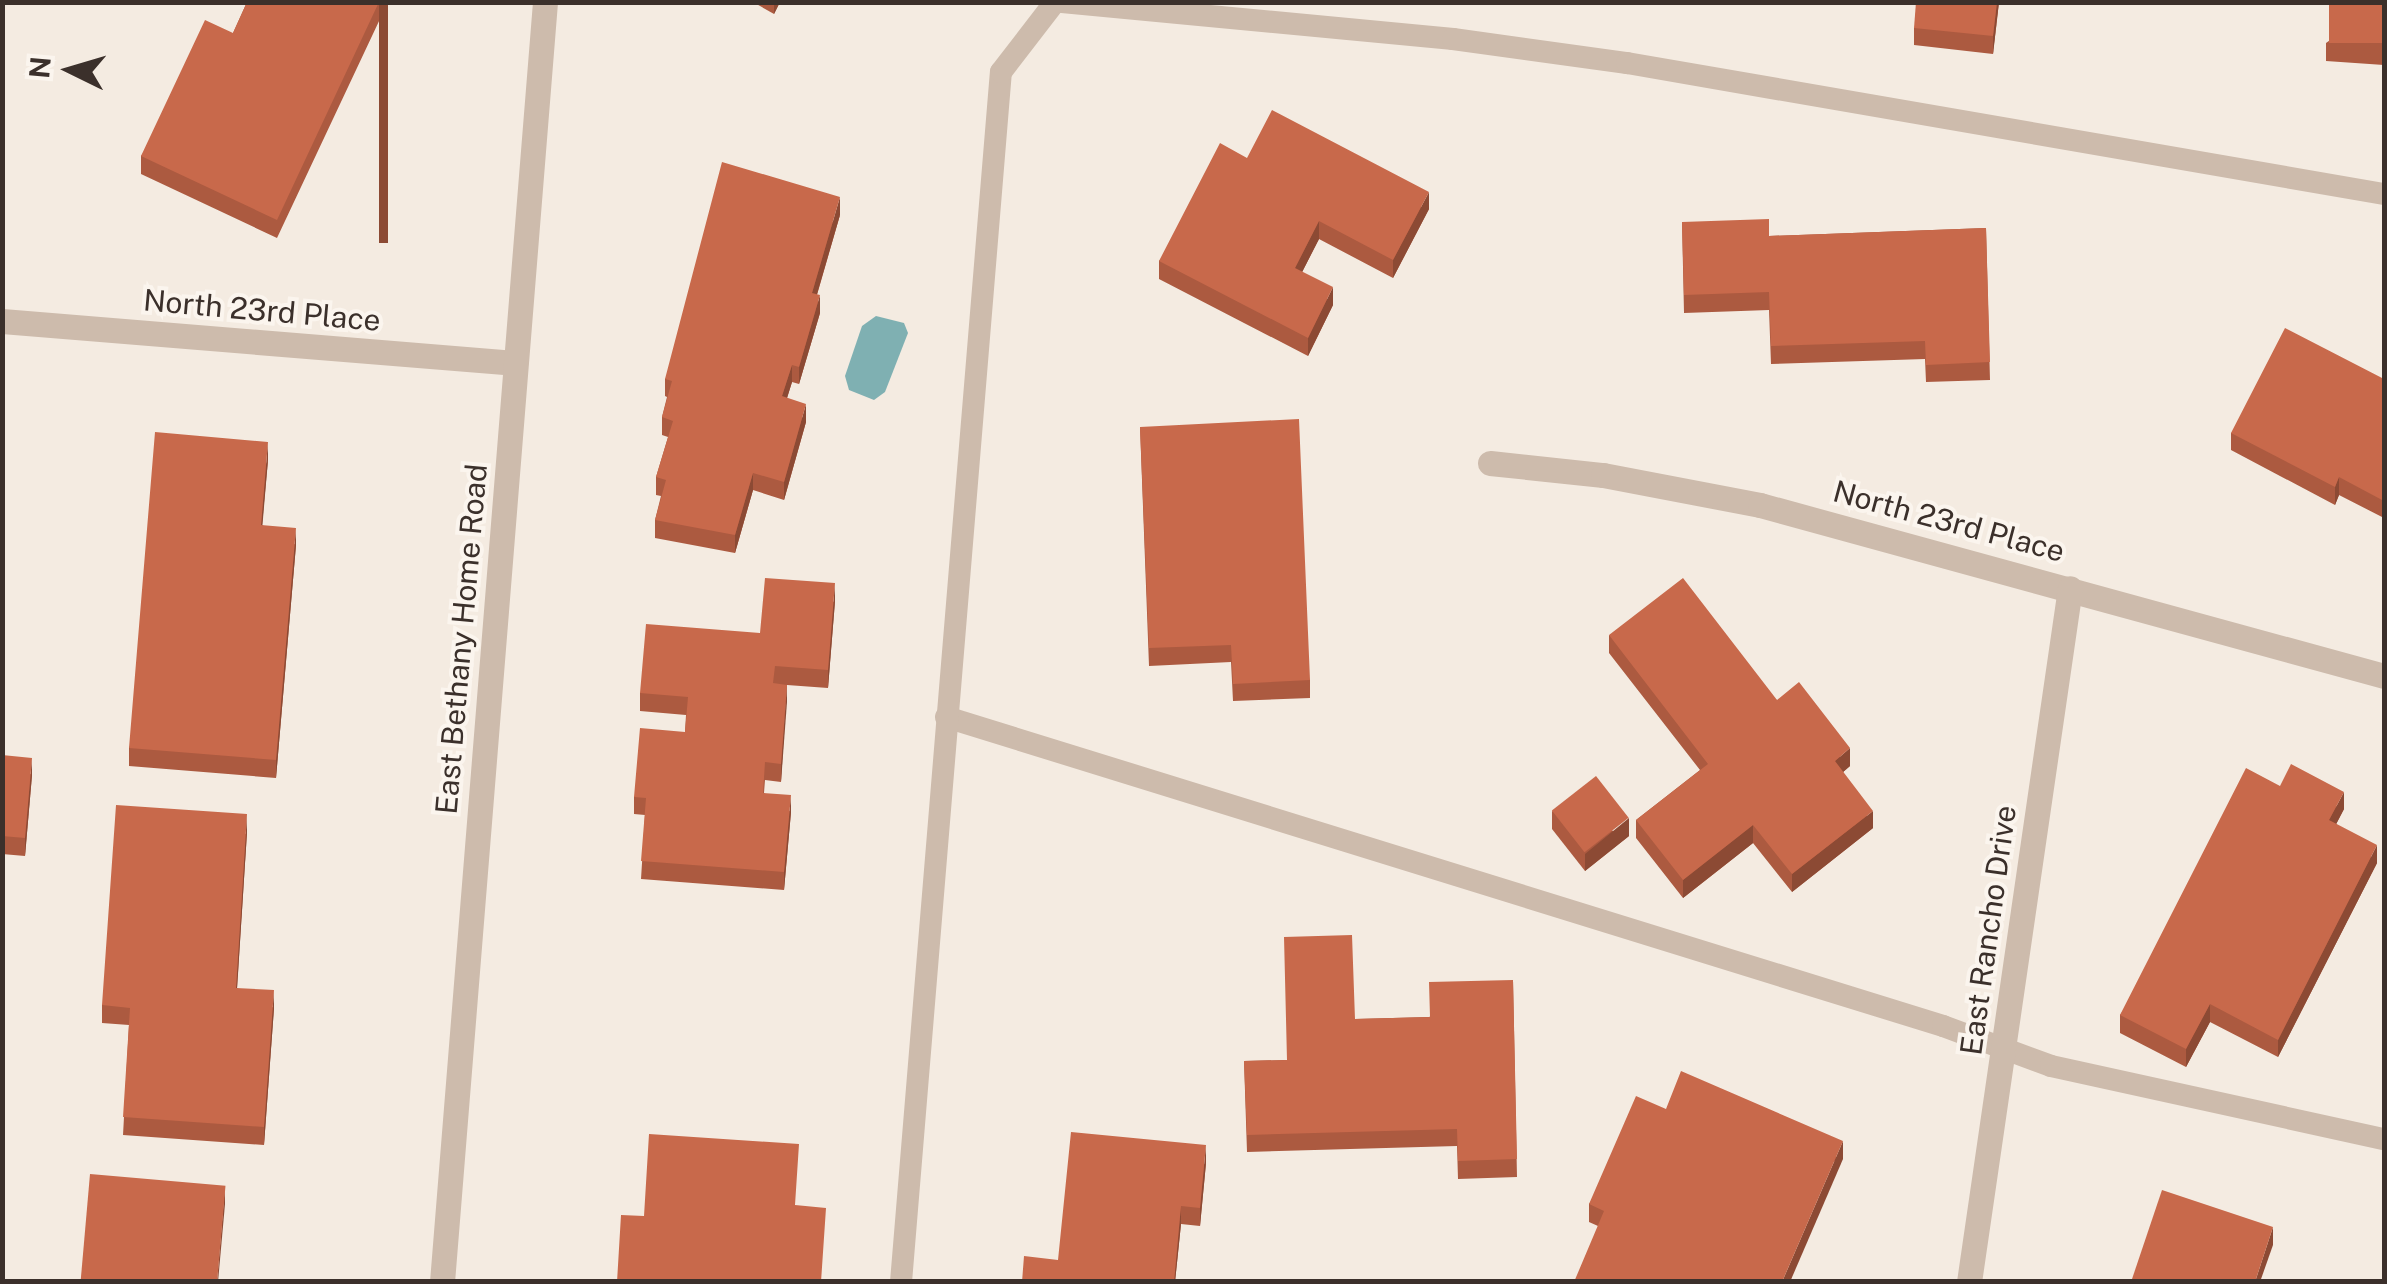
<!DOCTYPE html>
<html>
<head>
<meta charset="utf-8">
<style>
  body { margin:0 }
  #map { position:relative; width:2387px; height:1284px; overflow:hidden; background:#f4ebe1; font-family:"Public Sans",sans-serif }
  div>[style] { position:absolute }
  .water>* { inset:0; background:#7fb0b2 }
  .lane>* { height:22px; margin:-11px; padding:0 11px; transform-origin:11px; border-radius:11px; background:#cdbbac }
  .street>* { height:25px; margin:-12.5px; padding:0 12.5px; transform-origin:12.5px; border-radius:12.5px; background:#cdbbac }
  .wall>* { inset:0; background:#ac5a40 }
  .shaded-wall>* { inset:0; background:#8c4a34; transform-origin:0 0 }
  .building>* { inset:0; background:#c8694b; transform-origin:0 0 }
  span { translate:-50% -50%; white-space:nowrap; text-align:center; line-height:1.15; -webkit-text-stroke:8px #fbf5ee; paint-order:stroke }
  .street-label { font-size:30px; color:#3b302b }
  .frame { position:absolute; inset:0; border:5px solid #3b302b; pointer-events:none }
  .north { position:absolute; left:20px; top:20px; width:100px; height:100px; -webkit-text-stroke:8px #fbf5ee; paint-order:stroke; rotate:275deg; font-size:28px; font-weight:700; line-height:40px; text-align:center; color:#3b302b }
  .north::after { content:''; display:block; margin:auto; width:35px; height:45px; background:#3b302b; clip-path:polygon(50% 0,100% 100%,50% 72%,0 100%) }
</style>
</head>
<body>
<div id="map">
  <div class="water">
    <div style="clip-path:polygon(876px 316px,904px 323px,908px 333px,885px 392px,874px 400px,849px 390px,845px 376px,862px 326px)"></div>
  </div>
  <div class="lane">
    <div style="left:1062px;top:2px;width:393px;rotate:5.4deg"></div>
    <div style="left:1453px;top:39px;width:176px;rotate:7.9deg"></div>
    <div style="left:1627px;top:63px;width:768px;rotate:9.82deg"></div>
    <div style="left:946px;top:717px;width:1044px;rotate:17.22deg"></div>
    <div style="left:1943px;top:1026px;width:115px;rotate:20.3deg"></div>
    <div style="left:2051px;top:1066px;width:341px;rotate:12.4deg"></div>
    <div style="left:901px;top:1282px;width:1214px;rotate:-85.28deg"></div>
    <div style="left:1001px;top:72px;width:88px;rotate:-52.4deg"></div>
  </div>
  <div class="street">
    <div style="left:2px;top:321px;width:515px;rotate:4.68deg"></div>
    <div style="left:1490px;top:463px;width:114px;rotate:6.1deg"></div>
    <div style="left:1603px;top:475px;width:160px;rotate:10.8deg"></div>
    <div style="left:1760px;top:505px;width:647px;rotate:15.33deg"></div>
    <div style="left:442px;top:1282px;width:1284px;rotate:-85.4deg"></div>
    <div style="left:1969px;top:1282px;width:701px;rotate:-81.72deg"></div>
  </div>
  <div class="wall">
    <div style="clip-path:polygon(247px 2px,388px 2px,277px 238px,141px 174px,141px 156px,233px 33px)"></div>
    <div style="clip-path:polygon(753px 2px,780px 2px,774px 14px)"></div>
    <div style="clip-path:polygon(1999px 2px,1993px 54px,1914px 45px,1914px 28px)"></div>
    <div style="clip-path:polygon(2384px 2px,2384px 65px,2326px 61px,2326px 43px)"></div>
    <div style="clip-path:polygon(1247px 158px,1429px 209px,1393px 278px,1319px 239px,1302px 272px,1333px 305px,1308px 356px,1159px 279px,1159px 261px)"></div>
    <div style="clip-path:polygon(840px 215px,817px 295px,820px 313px,799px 384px,792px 382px,787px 398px,806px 422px,784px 500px,753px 490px,735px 553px,655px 538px,655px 520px,661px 496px,656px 495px,656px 477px,668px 437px,662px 435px,662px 417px,667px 397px,665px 396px,665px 379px)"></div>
    <div style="clip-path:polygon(1682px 222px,1769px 236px,1986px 228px,1990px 380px,1926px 382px,1925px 359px,1771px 364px,1769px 310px,1684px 313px)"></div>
    <div style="clip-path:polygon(2384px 379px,2384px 518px,2339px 495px,2335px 505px,2231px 450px,2231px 433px)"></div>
    <div style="clip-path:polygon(1140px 427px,1310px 680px,1310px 698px,1233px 701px,1231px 662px,1149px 666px)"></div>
    <div style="clip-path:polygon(268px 460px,262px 525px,296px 545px,276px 778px,129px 766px,129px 748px)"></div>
    <div style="clip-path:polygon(835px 601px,828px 688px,787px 685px,781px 782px,765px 780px,764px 793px,791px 812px,784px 890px,641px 879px,645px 815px,634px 814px,634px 797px,685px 732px,686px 715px,640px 711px,640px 693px,760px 633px)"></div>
    <div style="clip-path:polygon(1609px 635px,1777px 700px,1850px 766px,1843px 772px,1873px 828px,1792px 892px,1753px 843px,1683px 898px,1636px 838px,1636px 820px,1700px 770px,1609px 653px)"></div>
    <div style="clip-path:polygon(2px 755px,32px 775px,25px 856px,2px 854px)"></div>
    <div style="clip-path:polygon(2280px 786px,2344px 809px,2336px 824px,2377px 863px,2278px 1057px,2210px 1022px,2186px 1067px,2120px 1033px,2120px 1015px)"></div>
    <div style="clip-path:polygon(1552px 811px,1629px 836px,1585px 871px,1552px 829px)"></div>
    <div style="clip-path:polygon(247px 832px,237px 988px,274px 1008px,264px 1145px,123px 1135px,129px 1025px,102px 1023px,102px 1005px)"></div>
    <div style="clip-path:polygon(1513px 980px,1517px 1177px,1458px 1179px,1457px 1146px,1247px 1152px,1244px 1061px,1287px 1060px,1355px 1019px,1429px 1017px)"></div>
    <div style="clip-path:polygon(1666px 1109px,1843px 1159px,1598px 1226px,1589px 1222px,1589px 1204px)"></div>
    <div style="clip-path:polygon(1206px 1163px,1200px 1226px,1181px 1224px,1175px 1282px,1058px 1260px)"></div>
  </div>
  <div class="shaded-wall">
    <div style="left:379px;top:2px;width:9px;height:241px"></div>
    <div style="clip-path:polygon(774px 2px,780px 2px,774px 14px)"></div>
    <div style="clip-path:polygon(1997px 2px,1999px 2px,1993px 54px,1993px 36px)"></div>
    <div style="clip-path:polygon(1429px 192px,1429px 209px,1393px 278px,1393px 260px)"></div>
    <div style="clip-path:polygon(840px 197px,840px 215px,812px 311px,812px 293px)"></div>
    <div style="clip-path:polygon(1319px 221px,1319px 239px,1295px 286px,1295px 268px)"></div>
    <div style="clip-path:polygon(1333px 287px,1333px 305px,1308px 356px,1308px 338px)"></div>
    <div style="clip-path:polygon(820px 295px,820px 313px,799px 384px,799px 367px)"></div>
    <div style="clip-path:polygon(792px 365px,792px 382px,782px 414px,782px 396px)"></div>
    <div style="clip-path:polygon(806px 404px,806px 422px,784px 500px,784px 482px)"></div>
    <div style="clip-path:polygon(268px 442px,268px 460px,261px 542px,261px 525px)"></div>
    <div style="clip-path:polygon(753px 473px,753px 490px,735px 553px,735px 535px)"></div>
    <div style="clip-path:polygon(2339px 477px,2339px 495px,2335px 505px,2335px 487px)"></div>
    <div style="clip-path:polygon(296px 528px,296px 545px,276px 778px,276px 760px)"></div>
    <div style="clip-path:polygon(835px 583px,835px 601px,828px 688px,828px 670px)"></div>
    <div style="clip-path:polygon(787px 685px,787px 702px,781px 782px,781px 764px)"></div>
    <div style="clip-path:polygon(1850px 748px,1850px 766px,1835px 779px,1835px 761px)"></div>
    <div style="clip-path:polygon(32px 758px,32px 775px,25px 856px,25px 838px)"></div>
    <div style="clip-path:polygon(2344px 792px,2344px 809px,2329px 838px,2329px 820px)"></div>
    <div style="clip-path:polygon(791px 795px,791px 812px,784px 890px,784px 872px)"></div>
    <div style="clip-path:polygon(1873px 811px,1873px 828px,1792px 892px,1792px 874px)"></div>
    <div style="clip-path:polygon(247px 814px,247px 832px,236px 1005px,236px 988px)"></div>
    <div style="clip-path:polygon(1629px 818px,1629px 836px,1585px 871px,1585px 854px)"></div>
    <div style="clip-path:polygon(1753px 825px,1753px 843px,1683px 898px,1683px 880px)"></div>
    <div style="clip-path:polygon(2377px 845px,2377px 863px,2278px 1057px,2278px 1040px)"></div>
    <div style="clip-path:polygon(274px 990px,274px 1008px,264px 1145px,264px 1127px)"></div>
    <div style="clip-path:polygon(2210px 1004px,2210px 1022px,2186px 1067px,2186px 1049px)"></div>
    <div style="clip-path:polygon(1843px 1141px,1843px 1159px,1790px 1282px,1782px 1282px)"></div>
    <div style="clip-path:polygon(1206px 1145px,1206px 1163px,1200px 1226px,1200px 1208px)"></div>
    <div style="clip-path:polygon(225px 1186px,225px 1204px,218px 1282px,217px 1282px)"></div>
    <div style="clip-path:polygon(1181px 1206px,1181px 1224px,1175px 1282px,1174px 1282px)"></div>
    <div style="clip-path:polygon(2273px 1227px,2273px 1245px,2260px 1282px,2255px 1282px)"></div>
  </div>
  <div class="building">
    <div style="clip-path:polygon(247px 2px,379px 2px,277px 220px,141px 156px,205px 20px,233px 33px)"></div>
    <div style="clip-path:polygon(1916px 2px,1997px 2px,1993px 36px,1914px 28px)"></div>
    <div style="left:2329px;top:2px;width:55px;height:41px"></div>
    <div style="clip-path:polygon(1272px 110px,1429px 192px,1393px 260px,1319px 221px,1295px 268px,1333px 287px,1308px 338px,1159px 261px,1220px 143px,1247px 158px)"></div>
    <div style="clip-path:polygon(722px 162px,840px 197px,812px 293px,820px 295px,799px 367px,792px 365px,782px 396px,806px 404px,784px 482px,753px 473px,735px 535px,655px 520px,666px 480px,656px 477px,673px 421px,662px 417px,672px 381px,665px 379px)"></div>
    <div style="clip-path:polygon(1769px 219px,1769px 236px,1986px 228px,1990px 362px,1926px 365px,1925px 341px,1771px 346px,1769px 292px,1684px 295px,1682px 222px)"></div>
    <div style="clip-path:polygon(2285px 328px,2384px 379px,2384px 501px,2339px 477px,2335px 487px,2231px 433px)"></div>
    <div style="clip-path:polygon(1299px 419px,1310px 680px,1233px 684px,1231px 645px,1149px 648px,1140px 427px)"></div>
    <div style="clip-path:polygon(155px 432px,268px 442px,261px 525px,296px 528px,276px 760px,129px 748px)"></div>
    <div style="clip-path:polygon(765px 578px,835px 583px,828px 670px,775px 666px,773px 683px,787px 685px,781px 764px,765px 762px,763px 793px,791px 795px,784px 872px,641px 861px,646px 798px,634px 797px,640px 728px,685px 732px,688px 697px,640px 693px,646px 624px,760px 633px)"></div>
    <div style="clip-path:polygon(1683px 578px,1777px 700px,1799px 682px,1850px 748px,1835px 761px,1873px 811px,1792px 874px,1753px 825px,1683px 880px,1636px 820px,1708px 764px,1609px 635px)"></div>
    <div style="clip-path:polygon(2px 755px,32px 758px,25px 838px,2px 836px)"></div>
    <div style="clip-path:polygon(2291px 764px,2344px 792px,2329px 820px,2377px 845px,2278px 1040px,2210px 1004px,2186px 1049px,2120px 1015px,2246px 768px,2280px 786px)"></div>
    <div style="left:1596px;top:776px;width:53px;height:56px;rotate:52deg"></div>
    <div style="clip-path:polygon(116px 805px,247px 814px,236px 988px,274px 990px,264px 1127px,123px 1117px,130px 1008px,102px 1005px)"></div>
    <div style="clip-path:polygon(1352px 935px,1355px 1019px,1430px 1017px,1429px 982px,1513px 980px,1517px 1159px,1458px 1161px,1457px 1129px,1247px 1135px,1244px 1061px,1287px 1060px,1284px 937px)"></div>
    <div style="clip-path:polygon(1681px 1071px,1843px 1141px,1782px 1282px,1574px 1282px,1604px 1211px,1589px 1204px,1636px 1096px,1666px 1109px)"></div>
    <div style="clip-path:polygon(1071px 1132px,1206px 1145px,1200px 1208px,1181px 1206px,1174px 1282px,1022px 1282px,1024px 1256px,1058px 1260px)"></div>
    <div style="clip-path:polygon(649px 1134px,799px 1144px,795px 1205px,826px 1208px,821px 1282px,756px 1279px,756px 1282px,617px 1282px,621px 1215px,644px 1216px)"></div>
    <div style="left:90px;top:1174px;width:136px;height:108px;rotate:5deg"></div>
    <div style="clip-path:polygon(2162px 1190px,2273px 1227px,2255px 1282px,2131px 1282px)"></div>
  </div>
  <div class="street-label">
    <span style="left:262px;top:310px;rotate:5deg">North 23rd Place</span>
    <span style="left:1949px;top:521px;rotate:15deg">North 23rd Place</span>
    <span style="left:461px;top:639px;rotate:-85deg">East Bethany Home Road</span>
    <span style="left:1988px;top:930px;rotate:-82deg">East Rancho Drive</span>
  </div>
  <div class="frame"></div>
  <div class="north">N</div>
</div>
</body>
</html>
